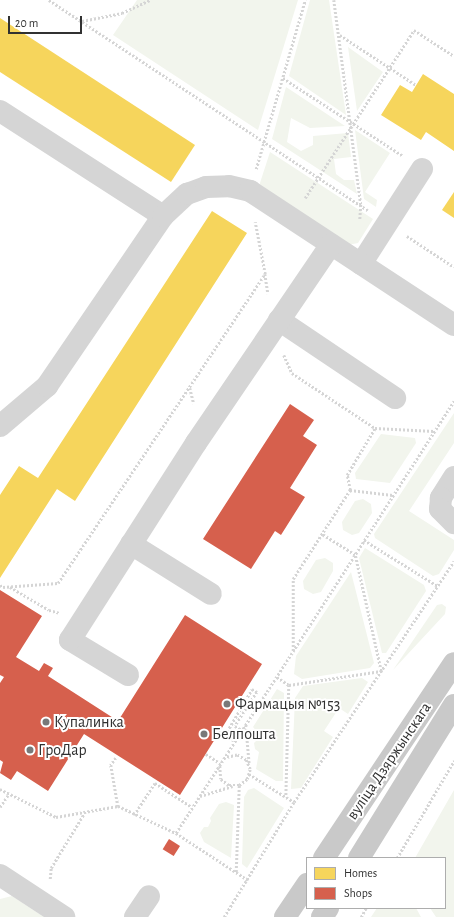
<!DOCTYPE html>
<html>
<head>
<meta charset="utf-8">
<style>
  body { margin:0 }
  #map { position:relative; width:454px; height:917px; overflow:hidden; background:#fff; font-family:"Alegreya Sans",sans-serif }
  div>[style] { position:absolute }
  .green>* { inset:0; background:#f2f5ed }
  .homes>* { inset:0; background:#f6d55c }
  .shops>* { inset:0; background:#d6604d; transform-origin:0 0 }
  .path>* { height:2.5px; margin-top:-1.25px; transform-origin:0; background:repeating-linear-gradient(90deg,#d5d5d5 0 2px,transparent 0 4px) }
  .minor>* { height:22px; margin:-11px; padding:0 11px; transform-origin:11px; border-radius:11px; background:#d5d5d5 }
  .major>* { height:22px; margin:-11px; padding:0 11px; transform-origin:11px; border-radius:11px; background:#c9c9c9 }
  .dots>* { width:11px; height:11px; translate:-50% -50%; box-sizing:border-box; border:2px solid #fff; border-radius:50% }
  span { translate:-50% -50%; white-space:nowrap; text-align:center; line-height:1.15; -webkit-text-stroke:4px #fff; paint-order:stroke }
  .poi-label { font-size:16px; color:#313131 }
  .left { translate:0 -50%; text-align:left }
  .street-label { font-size:16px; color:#313131 }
  .legend { position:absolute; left:306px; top:857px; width:140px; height:52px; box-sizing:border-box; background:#fff; border:1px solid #adadad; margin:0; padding:5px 7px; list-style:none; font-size:12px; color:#313131 }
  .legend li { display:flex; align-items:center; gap:8px; height:20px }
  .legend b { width:20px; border:1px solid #adadad }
  .scale { position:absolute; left:8px; top:16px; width:74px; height:18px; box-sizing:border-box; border:2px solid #313131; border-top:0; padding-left:5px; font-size:12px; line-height:14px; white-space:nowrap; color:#313131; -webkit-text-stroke:3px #fff; paint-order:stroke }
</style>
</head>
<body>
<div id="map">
  <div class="green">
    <div style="clip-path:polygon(137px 0,298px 0,258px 130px,113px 35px)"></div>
    <div style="clip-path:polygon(310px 0,329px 0,346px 115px,289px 76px)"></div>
    <div style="clip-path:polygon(348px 47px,383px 72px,357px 111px)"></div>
    <div style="clip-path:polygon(286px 87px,345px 126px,310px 128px,291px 118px,287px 142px,301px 151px,313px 145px,313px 136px,348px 133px,351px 157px,334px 159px,336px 174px,344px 180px,354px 180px,357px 194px,272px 139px)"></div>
    <div style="clip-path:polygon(355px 130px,390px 153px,365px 192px,377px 200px,376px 207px,364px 199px)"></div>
    <div style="clip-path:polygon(270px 152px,373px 219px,358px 243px,348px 245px,259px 186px)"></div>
    <div style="clip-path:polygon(454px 413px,454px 443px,409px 511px,454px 540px,454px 550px,439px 574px,433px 576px,375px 538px,374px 534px)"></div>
    <div style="clip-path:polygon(381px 434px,415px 438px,416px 443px,390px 483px,356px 479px,355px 473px)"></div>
    <div style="clip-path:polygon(363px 499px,371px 504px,372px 513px,359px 533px,352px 535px,343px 530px,342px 522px,355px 501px)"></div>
    <div style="clip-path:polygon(365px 548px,424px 585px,426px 591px,386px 653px,382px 653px,359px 558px)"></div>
    <div style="clip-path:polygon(325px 558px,333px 563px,333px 571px,321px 592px,313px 594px,304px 589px,303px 581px,316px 560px)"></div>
    <div style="clip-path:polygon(351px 572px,374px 663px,370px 668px,302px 679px,294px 674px,296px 656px)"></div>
    <div style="clip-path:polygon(442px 604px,446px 607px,445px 614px,393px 670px,437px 605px)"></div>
    <div style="clip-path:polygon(362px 678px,368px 682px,348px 714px,339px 708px,324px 731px,333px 737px,301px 788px,291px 789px,295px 698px,303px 686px)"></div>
    <div style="clip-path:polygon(277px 689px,284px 693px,283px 781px,276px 781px,256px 769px,259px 752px,255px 749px,254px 743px,258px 739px,258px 733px,253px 727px)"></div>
    <div style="clip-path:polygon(254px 788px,284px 808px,247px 868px,242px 864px,244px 797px,248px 790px)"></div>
    <div style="clip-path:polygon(454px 790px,454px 917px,436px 917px,430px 908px,445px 908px,445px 858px,415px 858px)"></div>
    <div style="clip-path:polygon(226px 802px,234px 805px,231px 858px,204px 842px,200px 833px,204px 827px,208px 827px,211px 821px,210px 818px,219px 804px)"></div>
    <div style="clip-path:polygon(12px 896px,44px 917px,0 917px,0 899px)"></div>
    <div style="clip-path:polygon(377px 908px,416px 908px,421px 917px,371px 917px)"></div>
  </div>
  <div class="homes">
    <div style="clip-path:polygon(0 18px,195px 145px,171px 182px,0 72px)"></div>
    <div style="clip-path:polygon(423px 74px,454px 94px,454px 151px,426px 132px,421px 140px,381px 115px,400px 85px,412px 92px)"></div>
    <div style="clip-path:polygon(454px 192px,454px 218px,442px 210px)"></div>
    <div style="clip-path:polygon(212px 211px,247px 233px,75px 501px,57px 489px,0 578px,0 495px,19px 466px,38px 478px)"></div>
  </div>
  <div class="shops">
    <div style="clip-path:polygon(290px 404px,314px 420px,303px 436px,317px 445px,290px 488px,305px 497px,281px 535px,275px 531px,251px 569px,203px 539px)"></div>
    <div style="clip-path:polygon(0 590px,42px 616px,16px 657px,39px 671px,44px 663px,53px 668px,48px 676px,118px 721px,185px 615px,262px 664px,180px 795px,84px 734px,48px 791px,17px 771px,11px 780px,0 773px,3px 762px,0 760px,0 683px,4px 677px,0 675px)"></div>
    <div style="left:169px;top:839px;width:13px;height:12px;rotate:32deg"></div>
  </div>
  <div class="path">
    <div style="left:49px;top:0;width:382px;rotate:33.4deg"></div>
    <div style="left:334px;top:0;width:207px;rotate:82.5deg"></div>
    <div style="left:361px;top:205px;width:15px;rotate:94deg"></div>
    <div style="left:82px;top:21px;width:41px;rotate:-11.3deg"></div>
    <div style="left:122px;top:13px;width:31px;rotate:-25deg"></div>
    <div style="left:340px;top:35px;width:91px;rotate:33.3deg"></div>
    <div style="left:283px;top:78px;width:143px;rotate:33deg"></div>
    <div style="left:256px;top:169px;width:176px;rotate:-73.8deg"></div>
    <div style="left:305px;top:198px;width:200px;rotate:-57deg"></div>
    <div style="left:414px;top:30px;width:48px;rotate:33deg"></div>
    <div style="left:407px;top:236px;width:56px;rotate:33.4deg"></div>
    <div style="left:265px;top:274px;width:20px;rotate:81deg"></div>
    <div style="left:284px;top:355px;width:20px;rotate:66deg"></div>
    <div style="left:292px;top:373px;width:100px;rotate:33.5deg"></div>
    <div style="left:375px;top:428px;width:59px;rotate:2.9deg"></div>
    <div style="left:190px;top:388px;width:16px;rotate:76deg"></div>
    <div style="left:350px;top:490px;width:43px;rotate:6.6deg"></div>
    <div style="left:364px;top:540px;width:87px;rotate:31.9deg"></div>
    <div style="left:0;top:585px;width:4px;rotate:34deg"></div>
    <div style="left:3px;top:587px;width:55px;rotate:-4.2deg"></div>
    <div style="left:58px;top:583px;width:372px;rotate:-56.2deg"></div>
    <div style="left:265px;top:274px;width:53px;rotate:-100.9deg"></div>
    <div style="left:10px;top:587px;width:45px;rotate:30.5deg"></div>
    <div style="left:49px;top:610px;width:11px;rotate:15deg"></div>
    <div style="left:293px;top:651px;width:72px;rotate:-90deg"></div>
    <div style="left:293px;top:579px;width:106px;rotate:-57.4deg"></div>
    <div style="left:350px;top:490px;width:15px;rotate:-101deg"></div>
    <div style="left:347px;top:475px;width:55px;rotate:-59.2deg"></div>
    <div style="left:277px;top:677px;width:14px;rotate:34deg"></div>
    <div style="left:289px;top:685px;width:112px;rotate:91.5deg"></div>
    <div style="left:289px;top:685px;width:93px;rotate:-8.7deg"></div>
    <div style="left:381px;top:671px;width:119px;rotate:-102.6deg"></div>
    <div style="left:355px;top:555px;width:39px;rotate:-148deg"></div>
    <div style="left:246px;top:725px;width:38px;rotate:85deg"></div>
    <div style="left:220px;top:732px;width:6px;rotate:31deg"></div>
    <div style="left:225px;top:735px;width:53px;rotate:-59.6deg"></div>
    <div style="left:252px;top:689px;width:6px;rotate:31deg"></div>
    <div style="left:257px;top:692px;width:40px;rotate:122.9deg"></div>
    <div style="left:235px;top:726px;width:8px;rotate:30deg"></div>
    <div style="left:225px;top:735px;width:12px;rotate:31deg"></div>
    <div style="left:206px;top:754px;width:17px;rotate:33deg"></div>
    <div style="left:116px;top:758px;width:9px;rotate:126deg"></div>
    <div style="left:111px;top:765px;width:42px;rotate:80.3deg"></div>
    <div style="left:220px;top:766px;width:13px;rotate:86deg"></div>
    <div style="left:221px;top:779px;width:10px;rotate:37deg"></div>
    <div style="left:229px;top:785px;width:10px"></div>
    <div style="left:239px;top:785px;width:10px;rotate:-37deg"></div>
    <div style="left:247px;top:779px;width:10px;rotate:-73deg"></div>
    <div style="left:250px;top:769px;width:10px;rotate:-114deg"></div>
    <div style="left:246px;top:760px;width:10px;rotate:-151deg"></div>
    <div style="left:237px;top:755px;width:12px;rotate:166deg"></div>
    <div style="left:249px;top:774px;width:53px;rotate:31.9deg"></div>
    <div style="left:0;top:789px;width:63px;rotate:26.6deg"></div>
    <div style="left:56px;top:817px;width:63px;rotate:-10.1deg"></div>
    <div style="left:118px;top:806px;width:64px;rotate:25deg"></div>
    <div style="left:176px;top:833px;width:86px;rotate:33.1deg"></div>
    <div style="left:200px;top:796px;width:34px;rotate:-17deg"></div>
    <div style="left:0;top:807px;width:14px;rotate:-56deg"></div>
    <div style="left:134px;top:815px;width:38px;rotate:-57deg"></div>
    <div style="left:155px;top:783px;width:44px;rotate:33deg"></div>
    <div style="left:176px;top:833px;width:514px;rotate:-57.24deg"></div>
    <div style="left:397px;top:858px;width:113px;rotate:-59.6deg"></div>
    <div style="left:236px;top:872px;width:87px;rotate:-88deg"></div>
    <div style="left:50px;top:879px;width:11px;rotate:-85deg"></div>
    <div style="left:51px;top:868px;width:66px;rotate:-58.7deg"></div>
    <div style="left:224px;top:917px;width:135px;rotate:-58.7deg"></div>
    <div style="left:294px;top:802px;width:289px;rotate:-56.4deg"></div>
    <div style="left:361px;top:917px;width:10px;rotate:-61deg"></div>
  </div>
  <div class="minor">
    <div style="left:0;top:111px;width:194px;rotate:32.8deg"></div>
    <div style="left:361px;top:264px;width:113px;rotate:-57.3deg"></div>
    <div style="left:279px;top:320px;width:140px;rotate:33.9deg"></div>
    <div style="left:0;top:426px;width:62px;rotate:-40.4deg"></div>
    <div style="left:47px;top:386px;width:206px;rotate:-55.7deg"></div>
    <div style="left:163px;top:216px;width:33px;rotate:-43deg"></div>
    <div style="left:187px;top:194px;width:20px;rotate:-20deg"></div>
    <div style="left:206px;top:187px;width:23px;rotate:-2deg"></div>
    <div style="left:229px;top:186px;width:22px;rotate:13deg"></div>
    <div style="left:250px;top:191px;width:244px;rotate:33.3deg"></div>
    <div style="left:454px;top:477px;width:25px;rotate:122deg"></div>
    <div style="left:441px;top:498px;width:11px;rotate:95deg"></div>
    <div style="left:440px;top:509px;width:20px;rotate:45deg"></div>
    <div style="left:131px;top:544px;width:94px;rotate:32deg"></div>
    <div style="left:128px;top:675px;width:68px;rotate:-148.9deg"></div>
    <div style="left:70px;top:640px;width:234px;rotate:-57.4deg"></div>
    <div style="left:196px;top:443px;width:240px;rotate:-55.8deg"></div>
    <div style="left:0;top:875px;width:77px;rotate:33.3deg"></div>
    <div style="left:135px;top:917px;width:25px;rotate:-56deg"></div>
  </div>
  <div class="major">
    <div style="left:324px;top:858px;width:234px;rotate:-56.3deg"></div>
    <div style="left:359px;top:858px;width:180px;rotate:-58.2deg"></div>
    <div style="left:285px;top:917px;width:40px;rotate:-56deg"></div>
    <div style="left:322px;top:917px;width:11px;rotate:-56deg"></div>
  </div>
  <div class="dots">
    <div style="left:227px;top:704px;background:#797979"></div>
    <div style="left:46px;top:722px;background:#797979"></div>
    <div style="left:204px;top:734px;background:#797979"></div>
    <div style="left:30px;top:750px;background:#797979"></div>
  </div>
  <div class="poi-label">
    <span class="left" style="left:235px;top:704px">Фармацыя №153</span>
    <span class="left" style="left:54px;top:722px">Купалинка</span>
    <span class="left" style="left:212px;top:734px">Белпошта</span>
    <span class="left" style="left:38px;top:750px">ГроДар</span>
  </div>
  <div class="street-label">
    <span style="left:389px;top:761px;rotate:-56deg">вуліца Дзяржынскага</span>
  </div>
  <ul class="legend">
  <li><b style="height:11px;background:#f6d55c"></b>Homes</li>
  <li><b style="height:11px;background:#d6604d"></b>Shops</li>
  </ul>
  <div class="scale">20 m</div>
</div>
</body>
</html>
